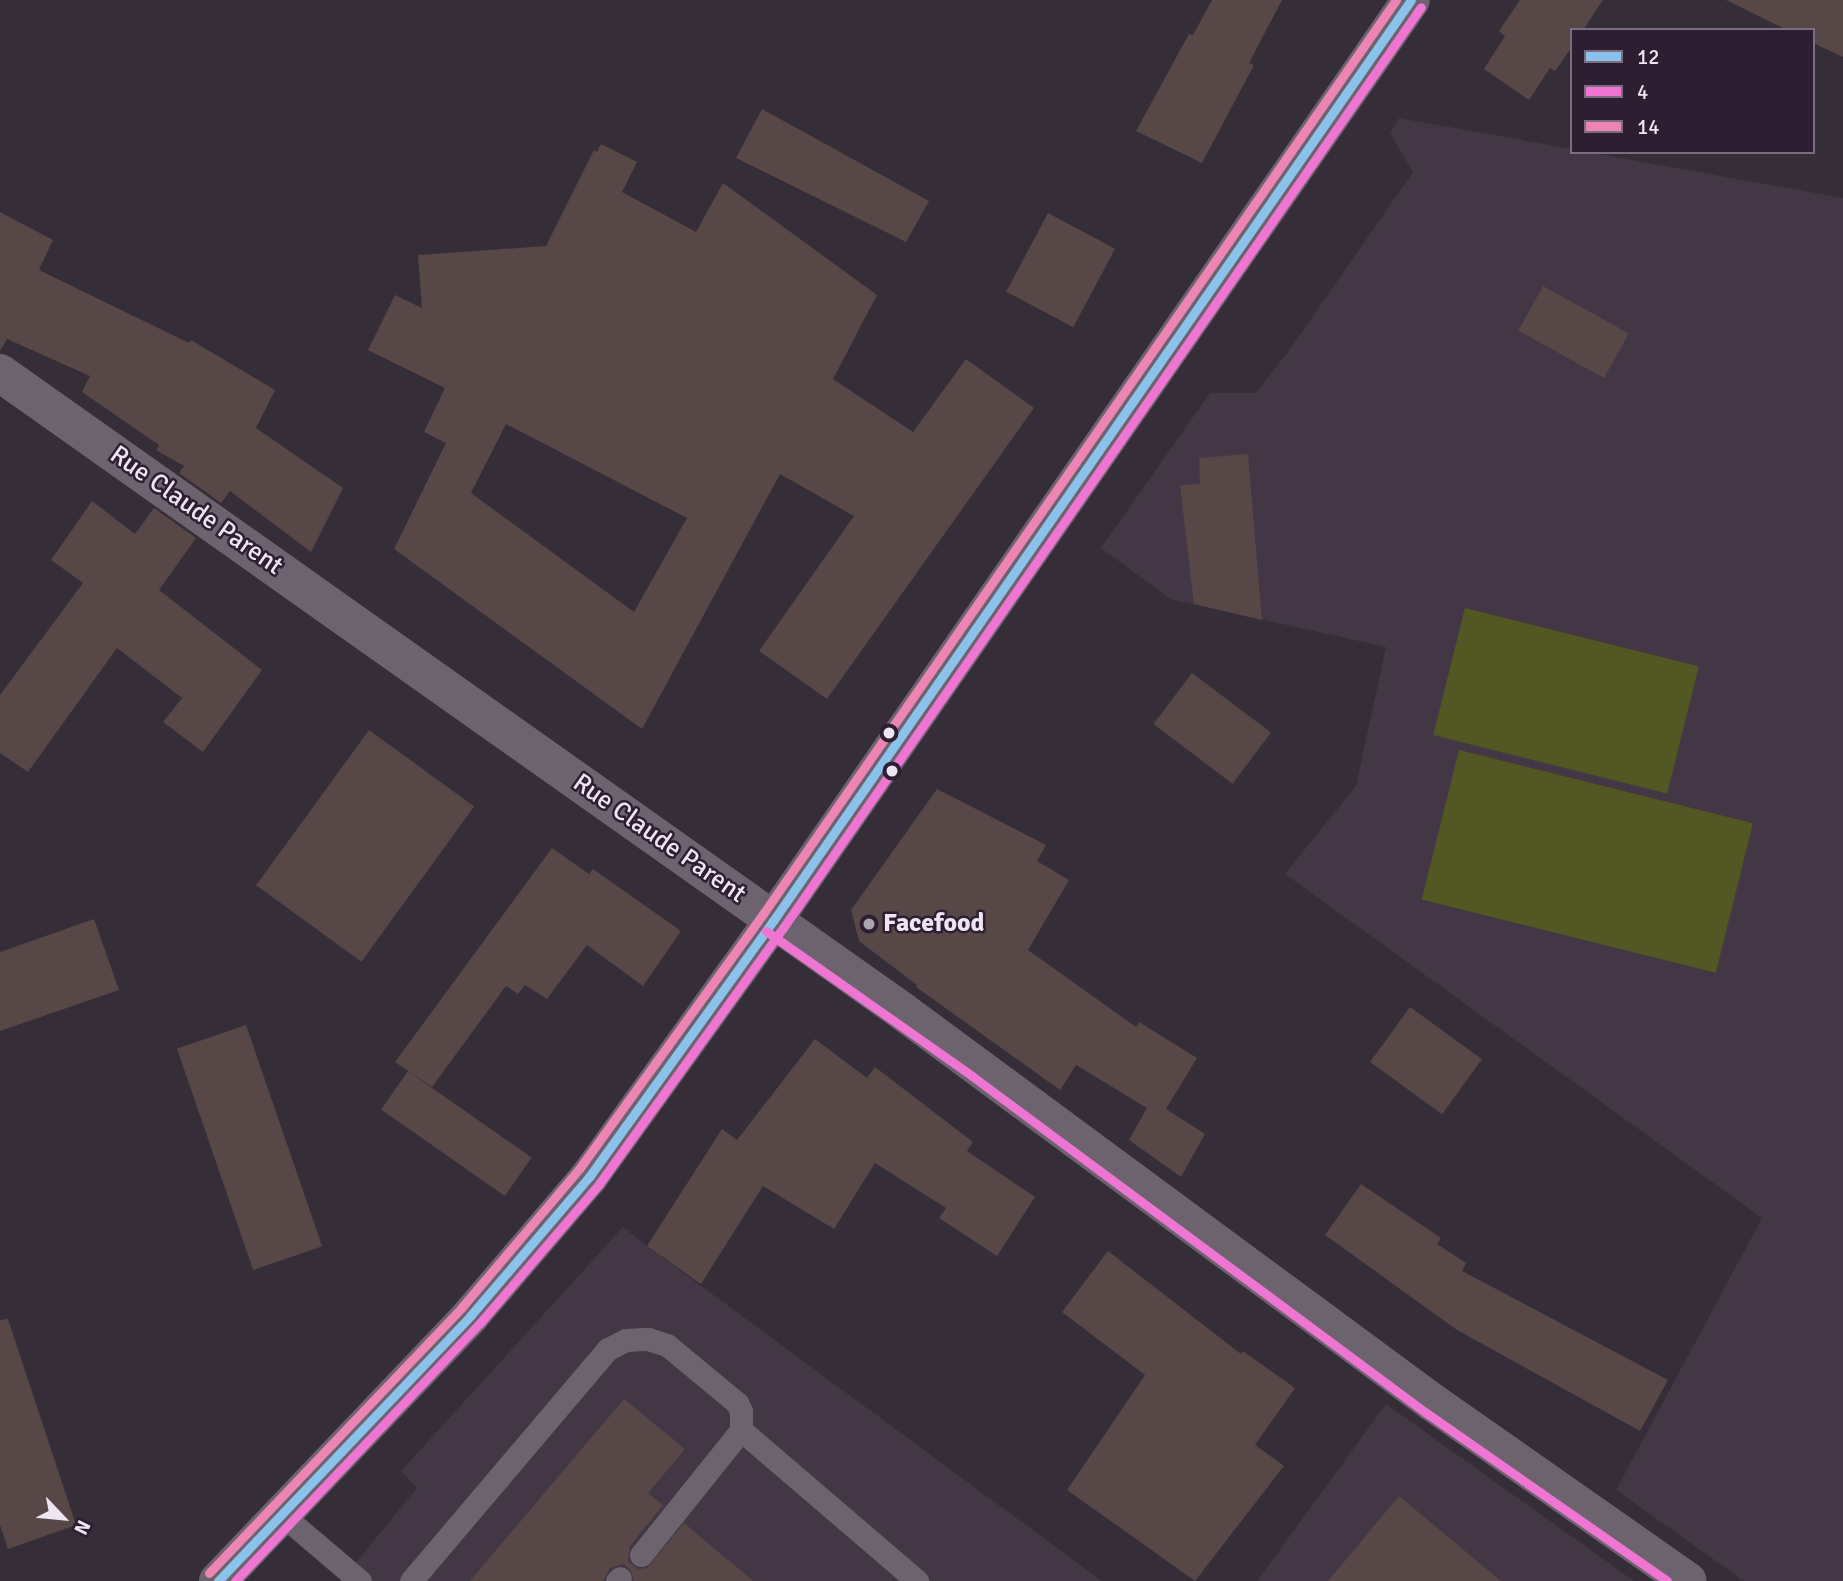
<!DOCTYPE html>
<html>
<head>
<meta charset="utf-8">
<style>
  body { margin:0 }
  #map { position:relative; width:1843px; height:1581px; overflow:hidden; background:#352d38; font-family:Signika,sans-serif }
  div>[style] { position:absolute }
  .education>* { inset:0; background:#443745 }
  .green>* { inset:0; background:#525724; transform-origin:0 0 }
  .building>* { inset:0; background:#574747; transform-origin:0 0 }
  .lane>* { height:23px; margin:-11.5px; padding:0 11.5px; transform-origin:11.5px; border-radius:11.5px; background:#6c636f }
  .street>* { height:38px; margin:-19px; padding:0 19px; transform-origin:19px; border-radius:19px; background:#6c636f }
  .bus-1>* { height:9px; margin:-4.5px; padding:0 4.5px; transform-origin:4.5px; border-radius:4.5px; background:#8ac2eb }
  .bus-2>* { height:9px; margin:-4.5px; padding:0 4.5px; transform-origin:4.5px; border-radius:4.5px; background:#ee75d2 }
  .bus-3>* { height:9px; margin:-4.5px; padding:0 4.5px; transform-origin:4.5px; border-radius:4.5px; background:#ec84b4 }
  .dots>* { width:19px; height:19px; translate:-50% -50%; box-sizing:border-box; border:4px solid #2d1e32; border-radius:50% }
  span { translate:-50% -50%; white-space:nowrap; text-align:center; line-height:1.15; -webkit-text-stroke:5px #2d1e32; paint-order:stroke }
  .street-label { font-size:26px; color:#eee4f2 }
  .poi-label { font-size:26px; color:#eee4f2; font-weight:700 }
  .left { translate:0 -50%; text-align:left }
  .legend { position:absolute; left:1570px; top:28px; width:245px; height:126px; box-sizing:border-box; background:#2d1e32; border:2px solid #7a6d7f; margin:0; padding:9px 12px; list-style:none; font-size:21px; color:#eee4f2 }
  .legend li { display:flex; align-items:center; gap:14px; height:35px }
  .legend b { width:35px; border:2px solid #7a6d7f }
  .north { position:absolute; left:28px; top:1483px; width:70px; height:70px; -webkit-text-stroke:5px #2d1e32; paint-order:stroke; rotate:116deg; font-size:19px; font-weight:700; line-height:28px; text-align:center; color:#eee4f2 }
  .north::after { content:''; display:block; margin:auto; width:24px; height:32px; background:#eee4f2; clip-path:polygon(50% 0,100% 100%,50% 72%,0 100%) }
</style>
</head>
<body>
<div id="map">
  <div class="education">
    <div style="clip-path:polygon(1399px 118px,1572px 149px,1572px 152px,1588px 152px,1843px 198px,1843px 1581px,1744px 1581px,1616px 1490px,1762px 1218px,1285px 874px,1356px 786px,1386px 647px,1170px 599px,1101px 548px,1210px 393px,1256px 393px,1288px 352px,1413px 172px,1390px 133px)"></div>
    <div style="clip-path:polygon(623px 1227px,647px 1246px,1102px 1581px,341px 1581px,417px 1488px,401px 1471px)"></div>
    <div style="clip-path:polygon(1386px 1404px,1634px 1581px,1257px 1581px)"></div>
  </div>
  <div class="green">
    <div style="left:1465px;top:608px;width:241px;height:131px;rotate:14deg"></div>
    <div style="left:1459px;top:750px;width:303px;height:154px;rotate:14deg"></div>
  </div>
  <div class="building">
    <div style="clip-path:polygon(1212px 0,1282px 0,1249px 63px,1254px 65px,1202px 163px,1136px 131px,1189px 34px,1193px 35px)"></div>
    <div style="clip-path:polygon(1520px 0,1603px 0,1583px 30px,1572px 30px,1572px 47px,1555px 71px,1550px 68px,1529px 100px,1484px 69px,1505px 36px,1499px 31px)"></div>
    <div style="clip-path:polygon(1726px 0,1843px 0,1843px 57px,1813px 43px,1813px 30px,1787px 30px)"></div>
    <div style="clip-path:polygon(762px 109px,929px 201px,906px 242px,736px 158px)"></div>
    <div style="clip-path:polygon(evenodd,601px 144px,637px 162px,622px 192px,696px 232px,723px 183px,877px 295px,833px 379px,913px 432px,966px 359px,1034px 408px,827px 699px,759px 651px,854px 516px,780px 474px,642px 729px,394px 549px,446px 443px,424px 432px,445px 388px,368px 350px,395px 295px,422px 308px,418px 255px,546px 246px,594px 150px,597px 152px,601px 144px,506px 424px,687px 518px,634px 612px,471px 493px,506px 424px)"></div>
    <div style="clip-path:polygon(0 212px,53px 240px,39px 270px,189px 343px,191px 340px,275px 390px,256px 428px,343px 488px,311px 552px,230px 491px,221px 503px,179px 473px,184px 466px,156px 450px,159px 445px,82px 392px,90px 376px,7px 339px,0 351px)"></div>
    <div style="left:1048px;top:213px;width:76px;height:89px;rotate:28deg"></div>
    <div style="left:1543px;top:286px;width:98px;height:51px;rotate:29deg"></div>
    <div style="clip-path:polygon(1248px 454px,1262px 620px,1194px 604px,1180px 485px,1200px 484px,1199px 458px)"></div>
    <div style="clip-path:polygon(92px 501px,135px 534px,154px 508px,196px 538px,159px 590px,262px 670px,203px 752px,163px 722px,182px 698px,117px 648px,28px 772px,0 753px,0 695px,83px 583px,51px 560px)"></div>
    <div style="left:1192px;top:673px;width:99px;height:64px;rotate:37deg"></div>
    <div style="left:369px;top:730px;width:130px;height:192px;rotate:36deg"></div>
    <div style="clip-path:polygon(937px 789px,1046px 845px,1037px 861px,1069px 880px,1028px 950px,1136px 1027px,1139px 1022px,1197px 1058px,1166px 1109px,1205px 1134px,1181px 1177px,1129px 1140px,1147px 1108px,1076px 1065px,1060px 1090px,916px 987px,917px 985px,859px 941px,851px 910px)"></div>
    <div style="clip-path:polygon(552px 848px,589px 874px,593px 869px,681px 931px,643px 986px,587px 945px,547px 999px,525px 985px,518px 994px,506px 986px,432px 1087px,395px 1062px)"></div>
    <div style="clip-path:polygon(94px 919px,119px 990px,0 1031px,0 952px)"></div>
    <div style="left:1410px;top:1007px;width:89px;height:68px;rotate:36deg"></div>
    <div style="left:246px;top:1025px;width:234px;height:73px;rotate:71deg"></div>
    <div style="clip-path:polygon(815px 1039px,867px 1078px,875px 1067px,973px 1142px,967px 1151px,1035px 1197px,997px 1256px,939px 1218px,946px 1208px,875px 1163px,834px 1229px,763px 1186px,701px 1284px,647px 1246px,722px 1129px,737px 1140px)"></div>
    <div style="left:408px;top:1071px;width:151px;height:47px;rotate:35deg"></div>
    <div style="clip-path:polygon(1361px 1184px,1441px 1238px,1437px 1244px,1466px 1263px,1462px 1271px,1668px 1380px,1640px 1431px,1457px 1330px,1325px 1235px)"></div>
    <div style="clip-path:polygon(1108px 1251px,1241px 1354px,1243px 1351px,1295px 1388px,1255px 1445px,1284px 1466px,1195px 1581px,1067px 1490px,1145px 1375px,1062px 1312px)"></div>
    <div style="clip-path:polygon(8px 1319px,76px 1525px,8px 1549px,0 1525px,0 1320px)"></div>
    <div style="clip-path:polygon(624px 1399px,685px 1449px,648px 1493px,663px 1505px,630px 1546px,628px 1561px,638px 1569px,647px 1568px,684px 1523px,753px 1581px,634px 1581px,630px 1569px,623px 1564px,610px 1568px,603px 1581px,470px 1581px)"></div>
    <div style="clip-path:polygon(1399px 1496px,1501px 1581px,1328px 1581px)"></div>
  </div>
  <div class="lane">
    <div style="left:280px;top:1513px;width:105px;rotate:40.4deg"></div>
    <div style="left:641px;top:1555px;width:160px;rotate:-51.3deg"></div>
    <div style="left:411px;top:1581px;width:304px;rotate:-49.7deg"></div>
    <div style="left:608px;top:1349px;width:20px;rotate:-27deg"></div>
    <div style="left:626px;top:1340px;width:22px;rotate:-3deg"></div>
    <div style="left:648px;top:1339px;width:20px;rotate:18deg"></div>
    <div style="left:667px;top:1345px;width:91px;rotate:39.6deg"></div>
    <div style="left:737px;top:1403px;width:9px;rotate:63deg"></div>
    <div style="left:741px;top:1411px;width:19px;rotate:90deg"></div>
    <div style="left:741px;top:1430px;width:232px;rotate:40.6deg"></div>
    <div style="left:617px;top:1581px;width:4px;rotate:-45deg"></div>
  </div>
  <div class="street">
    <div style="left:0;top:373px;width:1105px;rotate:35.27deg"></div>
    <div style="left:902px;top:1011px;width:659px;rotate:36.42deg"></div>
    <div style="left:1432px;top:1402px;width:312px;rotate:35deg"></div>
    <div style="left:218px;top:1581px;width:367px;rotate:-46.4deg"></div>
    <div style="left:471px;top:1315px;width:182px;rotate:-49.5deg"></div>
    <div style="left:589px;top:1177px;width:315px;rotate:-54.3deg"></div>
    <div style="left:773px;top:921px;width:1120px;rotate:-55.29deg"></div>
  </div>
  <div class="bus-1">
    <div style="left:218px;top:1581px;width:367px;rotate:-46.4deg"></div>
    <div style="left:471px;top:1315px;width:182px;rotate:-49.5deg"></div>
    <div style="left:589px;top:1177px;width:315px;rotate:-54.3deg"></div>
    <div style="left:773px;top:921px;width:1120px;rotate:-55.29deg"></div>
  </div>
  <div class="bus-2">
    <div style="left:766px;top:931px;width:252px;rotate:35.1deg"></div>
    <div style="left:972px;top:1076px;width:564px;rotate:36.57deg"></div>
    <div style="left:1425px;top:1412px;width:295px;rotate:34.9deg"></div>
    <div style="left:235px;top:1581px;width:356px;rotate:-46.5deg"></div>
    <div style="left:480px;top:1323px;width:183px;rotate:-49.4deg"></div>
    <div style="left:599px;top:1184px;width:315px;rotate:-54.3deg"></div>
    <div style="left:783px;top:928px;width:1120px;rotate:-55.29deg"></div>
  </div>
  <div class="bus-3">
    <div style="left:209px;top:1573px;width:367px;rotate:-46.4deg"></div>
    <div style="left:462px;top:1307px;width:181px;rotate:-49.7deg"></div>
    <div style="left:579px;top:1169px;width:314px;rotate:-54.2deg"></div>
    <div style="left:763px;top:914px;width:1112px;rotate:-55.3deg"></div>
  </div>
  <div class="dots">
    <div style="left:889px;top:733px;background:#eee4f2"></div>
    <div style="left:892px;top:771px;background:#eee4f2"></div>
    <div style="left:869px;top:924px;background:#ada4b1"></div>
  </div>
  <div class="street-label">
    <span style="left:196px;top:511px;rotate:35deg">Rue Claude Parent</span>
    <span style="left:659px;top:839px;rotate:35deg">Rue Claude Parent</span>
  </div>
  <div class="poi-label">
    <span class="left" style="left:883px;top:924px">Facefood</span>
  </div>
  <ul class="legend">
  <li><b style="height:9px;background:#8ac2eb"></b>12</li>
  <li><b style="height:9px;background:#ee75d2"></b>4</li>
  <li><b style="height:9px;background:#ec84b4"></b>14</li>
  </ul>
  <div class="north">N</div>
</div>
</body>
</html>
